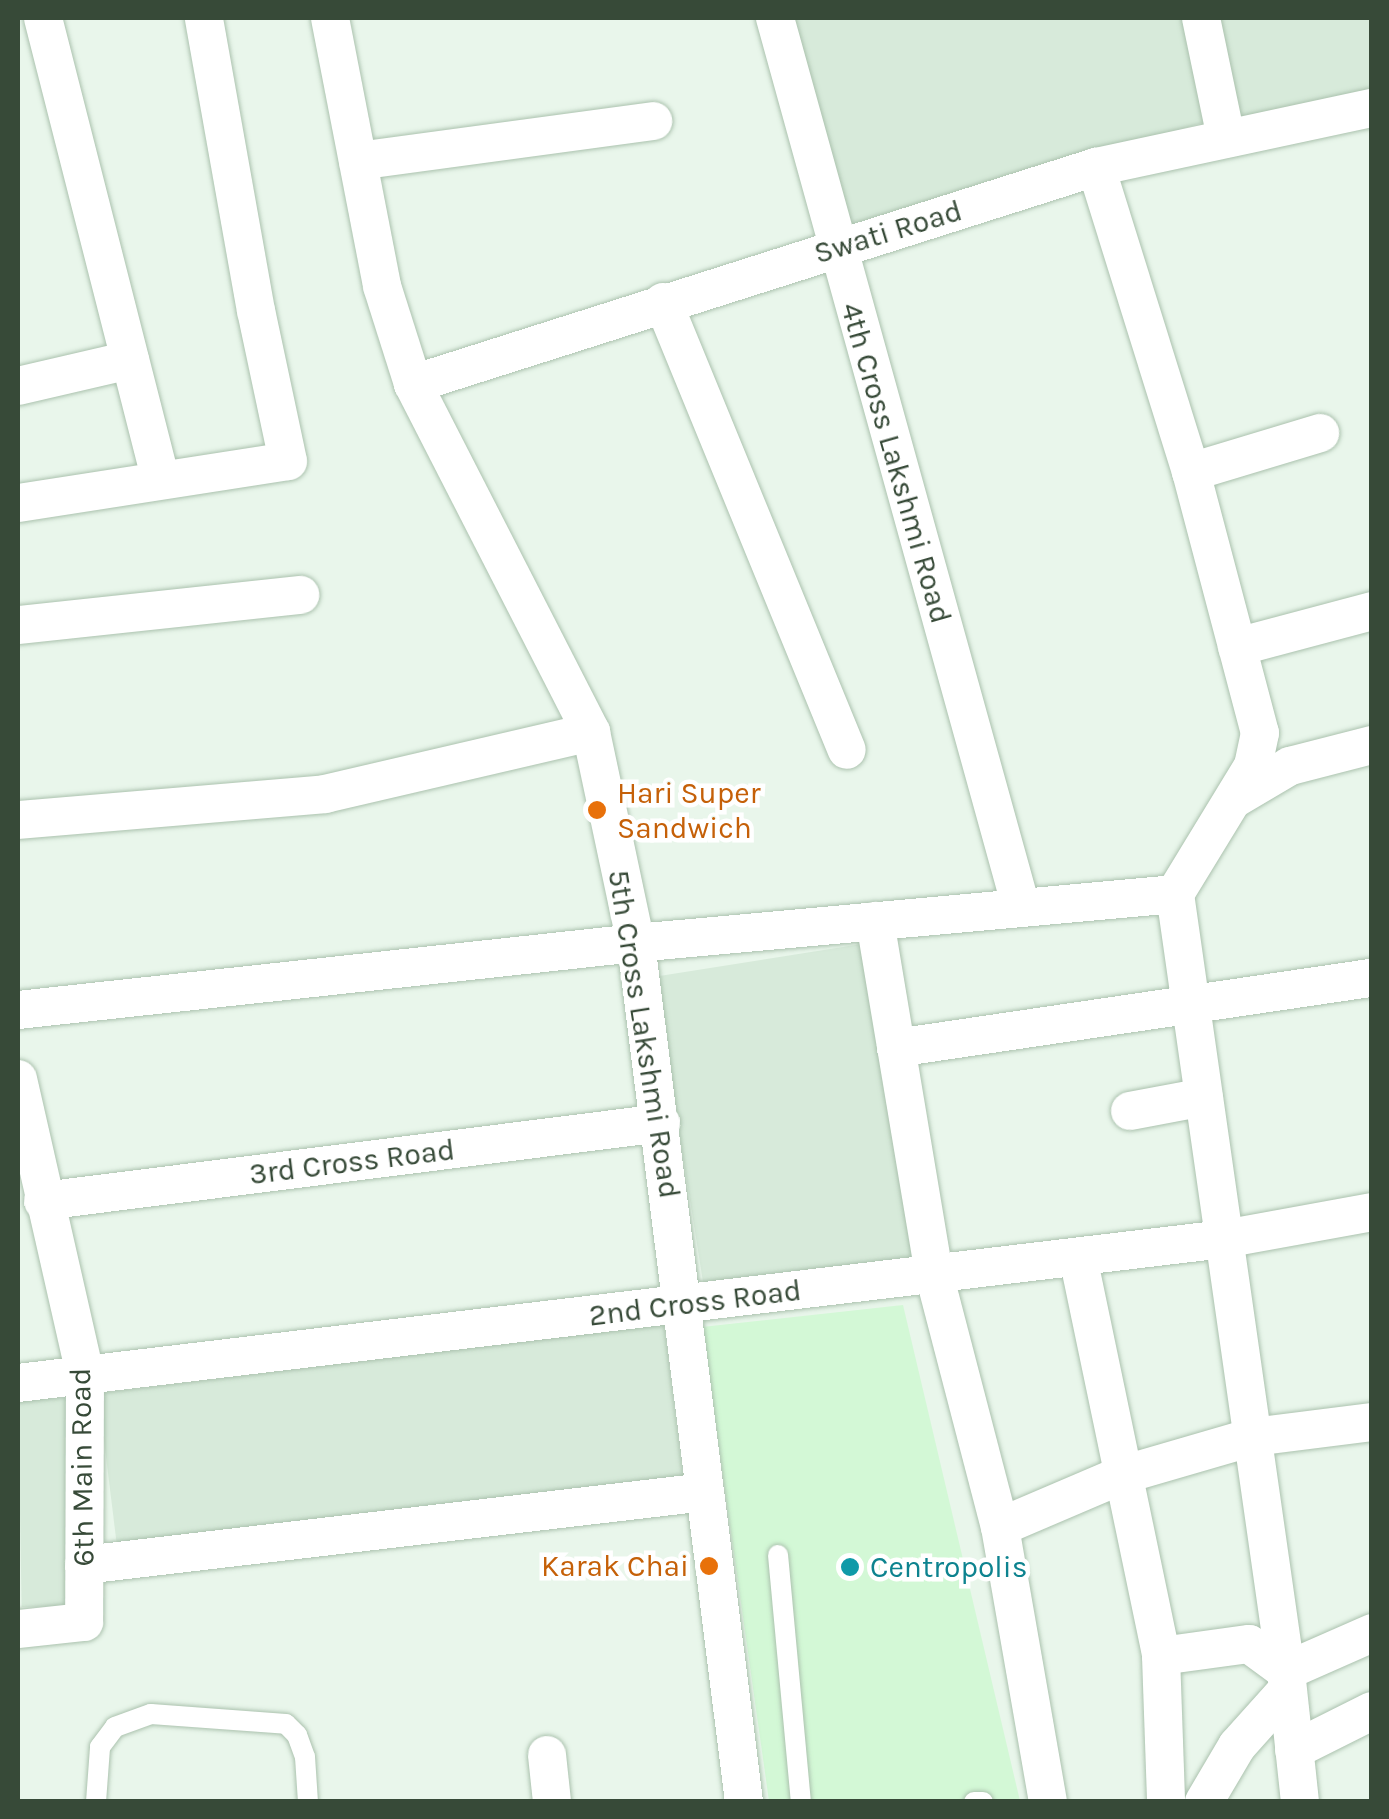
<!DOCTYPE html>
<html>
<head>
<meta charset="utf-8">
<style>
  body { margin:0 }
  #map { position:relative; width:1389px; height:1819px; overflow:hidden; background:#e9f6eb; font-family:Karla,sans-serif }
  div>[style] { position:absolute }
  .residential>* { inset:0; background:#d7eada; transform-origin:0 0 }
  .commercial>* { inset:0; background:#d3f8d6 }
  .roads { filter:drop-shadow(0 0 2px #abc2ae) drop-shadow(0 0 2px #abc2ae) }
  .service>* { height:20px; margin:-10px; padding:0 10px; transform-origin:10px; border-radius:10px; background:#fff }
  .minor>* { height:38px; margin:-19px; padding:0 19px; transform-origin:19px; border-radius:19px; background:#fff }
  .dots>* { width:28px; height:28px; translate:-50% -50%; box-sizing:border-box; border:5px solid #fff; border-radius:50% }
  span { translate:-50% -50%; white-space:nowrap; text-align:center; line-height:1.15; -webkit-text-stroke:9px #fff; paint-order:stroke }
  .street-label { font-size:30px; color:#374a38 }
  .food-label { font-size:30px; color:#c56008 }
  .left { translate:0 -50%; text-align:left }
  .right { translate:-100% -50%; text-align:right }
  .culture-label { font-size:30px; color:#0d838f }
  .frame { position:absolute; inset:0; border:20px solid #374a38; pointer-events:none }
</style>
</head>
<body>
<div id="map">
  <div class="residential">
    <div style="clip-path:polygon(784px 18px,1183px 18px,1205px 122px,841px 231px)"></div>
    <div style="clip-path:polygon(1214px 18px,1371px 18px,1371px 93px,1236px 122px)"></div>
    <div style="left:868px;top:943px;width:324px;height:216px;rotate:81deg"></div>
    <div style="left:664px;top:1324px;width:160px;height:570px;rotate:83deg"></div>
    <div style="left:70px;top:1398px;width:208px;height:52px;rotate:89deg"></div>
  </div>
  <div class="commercial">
    <div style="clip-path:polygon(903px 1305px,1020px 1801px,769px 1801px,702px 1327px)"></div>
  </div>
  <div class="roads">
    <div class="service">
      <div style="left:778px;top:1555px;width:248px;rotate:84.7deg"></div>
      <div style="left:96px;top:1802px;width:55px;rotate:-85.8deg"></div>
      <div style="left:100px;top:1747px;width:25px;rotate:-53deg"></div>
      <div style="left:115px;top:1727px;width:38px;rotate:-20deg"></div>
      <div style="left:151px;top:1714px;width:135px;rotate:4.2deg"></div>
      <div style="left:286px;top:1724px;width:16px;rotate:45deg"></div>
      <div style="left:297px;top:1735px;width:23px;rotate:70deg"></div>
      <div style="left:305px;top:1757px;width:45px;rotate:86.2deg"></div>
      <div style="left:974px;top:1802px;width:9px"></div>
    </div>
    <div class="minor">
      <div style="left:43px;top:18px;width:475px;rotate:75.7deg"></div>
      <div style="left:330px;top:18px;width:273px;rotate:79deg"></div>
      <div style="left:382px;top:286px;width:103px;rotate:72.4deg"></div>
      <div style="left:413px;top:384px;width:391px;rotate:62.9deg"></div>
      <div style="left:591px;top:732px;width:216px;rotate:78deg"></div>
      <div style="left:636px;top:943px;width:866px;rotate:82.83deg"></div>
      <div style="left:775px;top:18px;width:922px;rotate:74.53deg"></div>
      <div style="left:1201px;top:18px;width:123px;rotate:78.2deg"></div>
      <div style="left:358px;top:161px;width:298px;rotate:-7.7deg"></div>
      <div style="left:1096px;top:167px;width:319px;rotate:72.7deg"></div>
      <div style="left:1191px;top:472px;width:270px;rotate:75.2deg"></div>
      <div style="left:1260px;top:733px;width:34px;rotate:102deg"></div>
      <div style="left:1253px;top:766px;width:150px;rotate:121.4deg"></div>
      <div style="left:1175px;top:894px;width:785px;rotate:81.87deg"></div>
      <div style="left:1286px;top:1671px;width:132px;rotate:83.9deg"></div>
      <div style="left:663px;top:302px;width:484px;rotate:67.7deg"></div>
      <div style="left:413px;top:384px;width:717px;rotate:-17.63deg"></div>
      <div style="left:1096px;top:167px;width:282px;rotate:-12.1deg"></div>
      <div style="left:18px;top:386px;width:115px;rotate:-13.1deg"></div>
      <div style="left:1191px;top:472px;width:135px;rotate:-16.8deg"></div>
      <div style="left:18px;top:503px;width:273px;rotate:-8.8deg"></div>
      <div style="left:288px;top:461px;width:153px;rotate:-102deg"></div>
      <div style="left:256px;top:311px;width:298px;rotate:-100.1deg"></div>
      <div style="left:18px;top:625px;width:284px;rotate:-6.1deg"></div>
      <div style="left:1237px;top:647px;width:140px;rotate:-14.9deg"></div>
      <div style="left:1236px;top:798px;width:63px;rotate:-30.7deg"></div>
      <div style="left:1290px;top:766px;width:85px;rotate:-14.4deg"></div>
      <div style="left:18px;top:820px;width:308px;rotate:-4.8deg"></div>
      <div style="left:325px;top:794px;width:273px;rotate:-13.1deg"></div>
      <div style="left:875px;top:921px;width:358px;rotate:80.5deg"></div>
      <div style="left:934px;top:1274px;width:261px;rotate:75.4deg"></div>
      <div style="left:1000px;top:1527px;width:279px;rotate:80.1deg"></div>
      <div style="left:18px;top:1010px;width:622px;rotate:-6.19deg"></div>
      <div style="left:636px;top:943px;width:541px;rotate:-5.19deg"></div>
      <div style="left:896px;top:1048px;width:481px;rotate:-8.4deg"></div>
      <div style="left:18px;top:1079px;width:303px;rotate:77.2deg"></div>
      <div style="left:85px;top:1375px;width:247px;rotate:90.2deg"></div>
      <div style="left:84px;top:1622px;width:66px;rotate:173.9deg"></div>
      <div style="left:1130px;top:1111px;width:75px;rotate:-10.7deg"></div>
      <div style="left:43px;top:1201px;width:623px;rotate:-7.19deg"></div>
      <div style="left:1078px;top:1257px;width:408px;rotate:78.2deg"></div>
      <div style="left:1161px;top:1656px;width:146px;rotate:88deg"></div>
      <div style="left:18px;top:1383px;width:1215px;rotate:-6.81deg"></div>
      <div style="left:1224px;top:1239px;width:150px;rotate:-10.3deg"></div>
      <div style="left:1000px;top:1527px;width:133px;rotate:-23.1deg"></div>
      <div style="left:1122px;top:1475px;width:136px;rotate:-16.2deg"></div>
      <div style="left:1253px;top:1437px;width:120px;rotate:-7.2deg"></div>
      <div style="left:84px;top:1565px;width:625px;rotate:-6.7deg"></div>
      <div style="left:1161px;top:1656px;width:89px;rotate:-7.8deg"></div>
      <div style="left:1249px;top:1644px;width:46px;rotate:36.1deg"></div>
      <div style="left:1286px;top:1671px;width:94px;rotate:-23.8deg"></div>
      <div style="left:1294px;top:1750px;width:87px;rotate:-26.6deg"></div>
      <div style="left:547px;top:1755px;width:47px;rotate:83.9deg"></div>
      <div style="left:1204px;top:1802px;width:65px;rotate:-59.5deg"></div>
      <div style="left:1237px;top:1746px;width:75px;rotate:-48.2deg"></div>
    </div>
  </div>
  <div class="dots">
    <div style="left:597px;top:810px;background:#e8710a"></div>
    <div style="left:709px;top:1566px;background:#e8710a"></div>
    <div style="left:850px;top:1567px;background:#0f9aa8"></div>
  </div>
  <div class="street-label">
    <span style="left:888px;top:232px;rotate:-17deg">Swati Road</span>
    <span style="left:896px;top:463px;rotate:74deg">4th Cross Lakshmi Road</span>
    <span style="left:644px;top:1034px;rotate:81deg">5th Cross Lakshmi Road</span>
    <span style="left:352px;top:1162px;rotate:-7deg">3rd Cross Road</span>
    <span style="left:695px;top:1303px;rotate:-7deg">2nd Cross Road</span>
    <span style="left:82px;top:1467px;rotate:-91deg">6th Main Road</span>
  </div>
  <div class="food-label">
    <span class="left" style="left:617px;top:810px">Hari Super<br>Sandwich</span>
    <span class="right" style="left:689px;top:1566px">Karak Chai</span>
  </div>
  <div class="culture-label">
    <span class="left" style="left:870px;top:1567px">Centropolis</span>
  </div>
  <div class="frame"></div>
</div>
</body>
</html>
